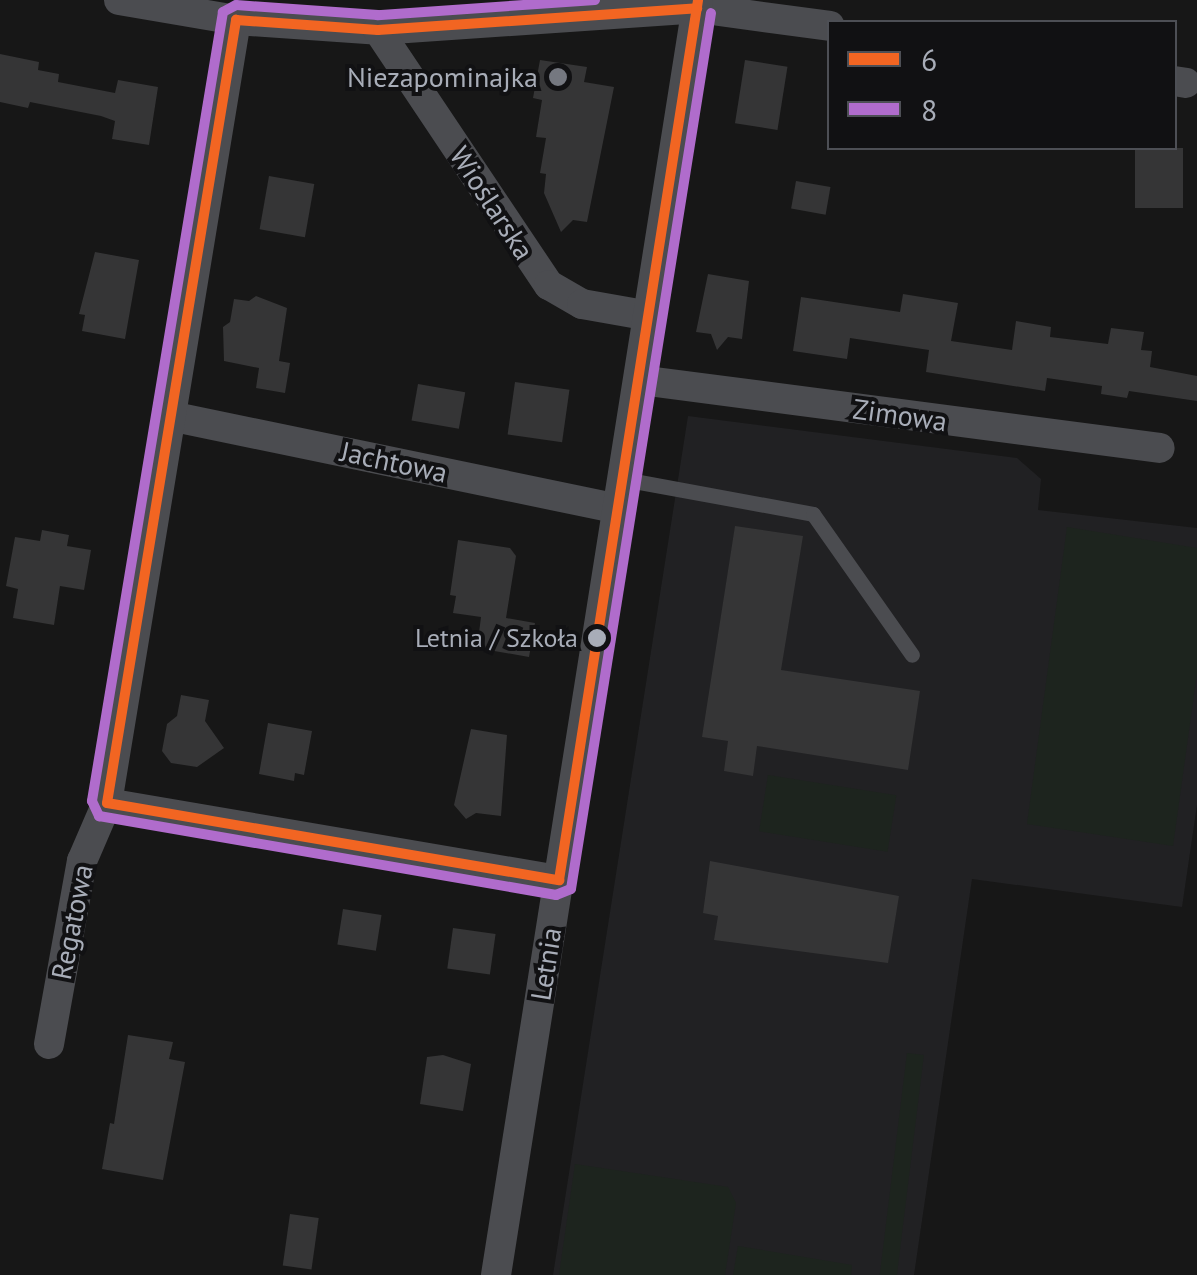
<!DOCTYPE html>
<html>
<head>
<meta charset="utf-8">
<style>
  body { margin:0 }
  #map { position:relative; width:1197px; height:1275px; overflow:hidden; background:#171717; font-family:"PT Sans",sans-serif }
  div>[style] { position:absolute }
  .built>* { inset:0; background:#212123 }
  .green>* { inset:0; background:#1d241e; transform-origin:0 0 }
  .building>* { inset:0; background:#353536; transform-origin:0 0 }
  .lane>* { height:15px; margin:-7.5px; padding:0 7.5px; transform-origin:7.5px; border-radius:7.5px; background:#4b4c50 }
  .street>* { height:30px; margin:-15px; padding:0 15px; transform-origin:15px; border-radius:15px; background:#4b4c50 }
  .bus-1>* { height:10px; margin:-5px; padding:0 5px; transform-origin:5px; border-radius:5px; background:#f26522 }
  .bus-2>* { height:10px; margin:-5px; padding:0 5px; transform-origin:5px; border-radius:5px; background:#b06ccc }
  .dots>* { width:28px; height:28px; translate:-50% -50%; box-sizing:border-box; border:5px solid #111113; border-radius:50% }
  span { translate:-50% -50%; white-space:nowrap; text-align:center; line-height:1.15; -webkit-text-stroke:8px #111113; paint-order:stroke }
  .bus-label { font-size:26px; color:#a8adb8 }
  .right { translate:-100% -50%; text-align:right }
  .poi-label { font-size:28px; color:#a8adb8 }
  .street-label { font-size:28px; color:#a8adb8 }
  .legend { position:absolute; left:827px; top:20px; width:350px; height:130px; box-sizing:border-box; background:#111113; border:2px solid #4d4f55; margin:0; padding:12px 18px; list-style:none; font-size:30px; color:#a8adb8 }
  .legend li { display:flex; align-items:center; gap:20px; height:50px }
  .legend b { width:50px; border:2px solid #4d4f55 }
</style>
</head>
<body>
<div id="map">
  <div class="built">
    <div style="clip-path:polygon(688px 416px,1017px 458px,1041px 479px,1038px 510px,1197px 528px,1197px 805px,1182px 907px,972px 879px,914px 1275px,553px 1275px)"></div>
  </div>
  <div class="green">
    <div style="clip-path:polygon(1067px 527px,1197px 548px,1197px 673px,1173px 846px,1027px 824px)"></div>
    <div style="left:768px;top:775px;width:130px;height:57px;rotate:9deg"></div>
    <div style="left:907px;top:1053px;width:17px;height:224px;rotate:7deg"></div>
    <div style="clip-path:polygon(575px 1164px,728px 1187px,736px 1203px,725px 1275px,559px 1275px)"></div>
    <div style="clip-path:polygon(738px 1246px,852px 1265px,851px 1275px,733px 1275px)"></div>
  </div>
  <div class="building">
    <div style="clip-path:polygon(0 54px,39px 62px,38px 70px,59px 74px,58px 82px,115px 93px,118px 80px,158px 87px,149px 145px,112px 139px,115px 121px,101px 116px,30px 102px,28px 108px,0 102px)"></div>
    <div style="clip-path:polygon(540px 60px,587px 67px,584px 82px,614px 87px,587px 222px,573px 220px,561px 232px,544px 193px,546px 174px,540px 173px,546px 138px,536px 137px,542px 100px,533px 98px)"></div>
    <div style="left:745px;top:60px;width:43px;height:64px;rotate:9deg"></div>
    <div style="left:1135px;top:148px;width:48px;height:60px"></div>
    <div style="left:269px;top:176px;width:46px;height:54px;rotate:10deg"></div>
    <div style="left:796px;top:181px;width:35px;height:28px;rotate:10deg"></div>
    <div style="clip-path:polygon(95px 252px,139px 260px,125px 339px,82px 331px,85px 315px,79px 314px)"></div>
    <div style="clip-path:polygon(708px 274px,749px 281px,742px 339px,728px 337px,717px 350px,711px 334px,696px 332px)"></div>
    <div style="clip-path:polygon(903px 294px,958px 303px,951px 341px,1012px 350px,1016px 321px,1051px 327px,1050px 337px,1108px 344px,1111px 328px,1144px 332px,1141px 350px,1152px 351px,1150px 367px,1197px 376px,1197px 401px,1129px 391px,1127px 398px,1101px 394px,1102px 386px,1047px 378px,1045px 391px,926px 372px,929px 350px,850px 338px,847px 359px,793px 351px,801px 297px,900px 312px)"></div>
    <div style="clip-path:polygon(256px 296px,287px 308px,279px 361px,290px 363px,285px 393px,256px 388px,259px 368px,224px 361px,223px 327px,230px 322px,234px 299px,249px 301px)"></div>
    <div style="left:515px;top:382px;width:55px;height:53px;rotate:8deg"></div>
    <div style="left:418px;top:384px;width:48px;height:37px;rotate:10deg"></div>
    <div style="clip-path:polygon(735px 526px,803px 536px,781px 670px,920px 691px,908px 770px,757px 746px,753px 776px,724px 771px,728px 741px,702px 737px)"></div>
    <div style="clip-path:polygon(42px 530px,69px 535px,67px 546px,91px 550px,84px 590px,60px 586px,54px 625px,13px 618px,18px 589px,6px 586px,15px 537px,40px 541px)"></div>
    <div style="clip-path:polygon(458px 540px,510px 548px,516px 556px,506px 618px,535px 623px,529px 657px,477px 648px,481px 617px,453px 613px,456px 596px,450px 595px)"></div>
    <div style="clip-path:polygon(181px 695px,209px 700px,205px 721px,224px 748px,197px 767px,171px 763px,162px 751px,167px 724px,177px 716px)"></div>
    <div style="clip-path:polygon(268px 723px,312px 731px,304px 775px,295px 773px,294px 781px,259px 774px)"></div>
    <div style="clip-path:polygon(471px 729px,507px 735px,501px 816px,476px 813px,466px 819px,454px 805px)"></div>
    <div style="clip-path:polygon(710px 861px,899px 896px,888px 963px,714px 940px,718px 916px,703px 913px)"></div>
    <div style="left:343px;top:909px;width:39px;height:36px;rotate:9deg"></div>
    <div style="left:453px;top:928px;width:43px;height:41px;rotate:8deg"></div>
    <div style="clip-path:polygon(128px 1035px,173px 1042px,169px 1059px,185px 1062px,163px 1180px,102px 1169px,110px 1123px,114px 1124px)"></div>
    <div style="clip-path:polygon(443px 1055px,471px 1064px,463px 1111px,420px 1104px,427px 1057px)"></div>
    <div style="left:290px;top:1214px;width:29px;height:52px;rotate:8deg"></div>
  </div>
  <div class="lane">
    <div style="left:623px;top:479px;width:193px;rotate:10.4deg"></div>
    <div style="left:813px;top:514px;width:172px;rotate:54.9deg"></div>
  </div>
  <div class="street">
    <div style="left:119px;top:0;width:119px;rotate:9.7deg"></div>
    <div style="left:236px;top:20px;width:142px;rotate:4deg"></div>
    <div style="left:378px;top:30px;width:320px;rotate:-3.9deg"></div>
    <div style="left:697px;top:8px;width:134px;rotate:7.7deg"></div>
    <div style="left:378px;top:30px;width:307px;rotate:56.2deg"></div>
    <div style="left:549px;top:285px;width:38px;rotate:30deg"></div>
    <div style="left:582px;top:304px;width:69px;rotate:10deg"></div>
    <div style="left:1174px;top:81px;width:12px;rotate:9deg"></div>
    <div style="left:640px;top:380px;width:524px;rotate:7.45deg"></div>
    <div style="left:170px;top:416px;width:459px;rotate:11.7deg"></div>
    <div style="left:107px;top:803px;width:459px;rotate:9.7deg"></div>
    <div style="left:49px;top:1044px;width:186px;rotate:-79.8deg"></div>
    <div style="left:82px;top:861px;width:63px;rotate:-66.7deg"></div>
    <div style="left:107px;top:803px;width:794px;rotate:-80.64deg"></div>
    <div style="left:496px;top:1275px;width:1291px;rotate:-81deg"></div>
  </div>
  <div class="bus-1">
    <div style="left:236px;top:20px;width:142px;rotate:4deg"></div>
    <div style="left:378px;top:30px;width:320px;rotate:-3.9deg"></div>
    <div style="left:107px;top:803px;width:794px;rotate:-80.64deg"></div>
    <div style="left:107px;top:803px;width:459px;rotate:9.7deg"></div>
    <div style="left:559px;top:880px;width:891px;rotate:-81.02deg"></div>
  </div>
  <div class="bus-2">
    <div style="left:595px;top:0;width:218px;rotate:176deg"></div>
    <div style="left:378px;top:15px;width:142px;rotate:-176deg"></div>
    <div style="left:236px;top:5px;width:15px;rotate:152deg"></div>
    <div style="left:223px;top:12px;width:800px;rotate:99.43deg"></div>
    <div style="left:92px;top:801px;width:17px;rotate:65deg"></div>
    <div style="left:99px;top:816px;width:464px;rotate:9.8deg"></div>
    <div style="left:556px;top:895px;width:16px;rotate:-22deg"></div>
    <div style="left:571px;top:889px;width:887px;rotate:-80.92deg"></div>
  </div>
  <div class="dots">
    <div style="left:558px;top:77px;background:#757880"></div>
    <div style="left:597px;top:638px;background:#a8adb8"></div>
  </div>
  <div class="bus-label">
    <span class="right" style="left:578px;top:638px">Letnia / Szkoła</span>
  </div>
  <div class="poi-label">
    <span class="right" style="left:538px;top:77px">Niezapominajka</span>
  </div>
  <div class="street-label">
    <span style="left:492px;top:203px;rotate:57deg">Wioślarska</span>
    <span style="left:900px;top:415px;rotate:8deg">Zimowa</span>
    <span style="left:394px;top:462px;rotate:12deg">Jachtowa</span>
    <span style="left:72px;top:922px;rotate:-79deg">Regatowa</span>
    <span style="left:546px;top:964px;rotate:-81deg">Letnia</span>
  </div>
  <ul class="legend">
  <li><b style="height:12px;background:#f26522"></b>6</li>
  <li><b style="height:12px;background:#b06ccc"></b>8</li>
  </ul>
</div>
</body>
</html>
